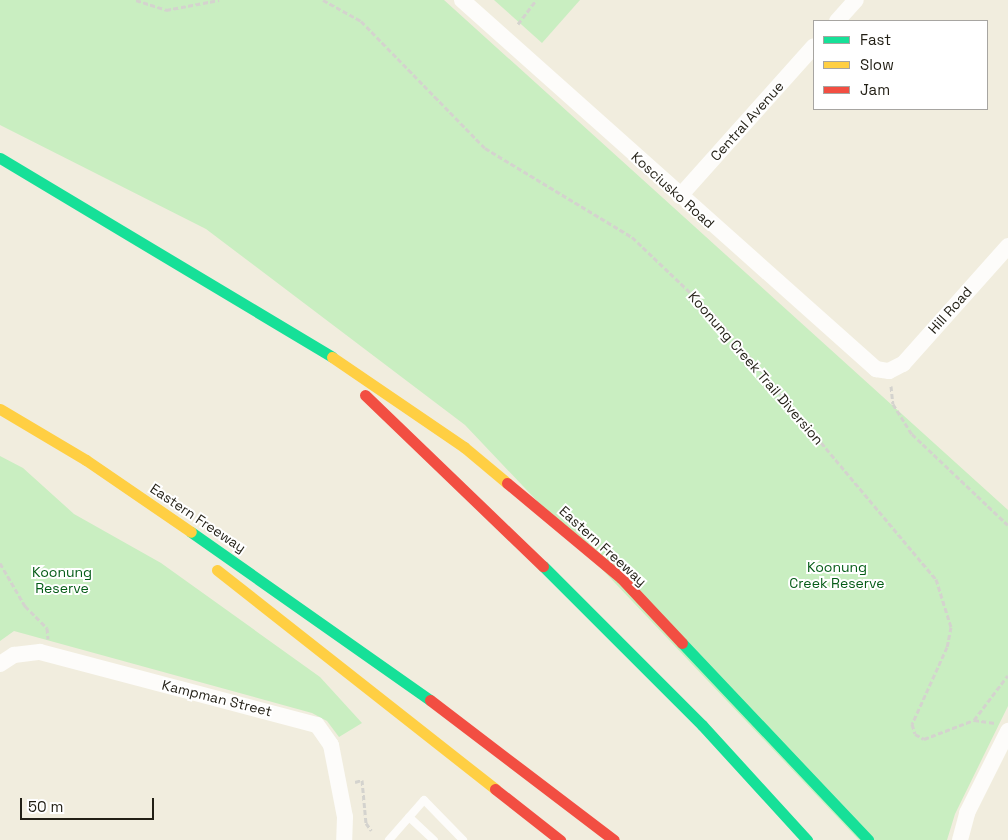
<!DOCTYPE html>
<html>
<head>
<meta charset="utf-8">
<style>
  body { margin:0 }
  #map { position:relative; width:1008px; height:840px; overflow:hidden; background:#f1edde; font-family:"Space Grotesk",sans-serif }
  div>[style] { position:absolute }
  .green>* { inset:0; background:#c9eec1 }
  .path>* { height:3px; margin-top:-1.5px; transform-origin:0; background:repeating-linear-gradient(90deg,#d4d3ce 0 5px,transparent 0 7.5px) }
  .lane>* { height:8px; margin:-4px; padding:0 4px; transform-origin:4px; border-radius:4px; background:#fdfcfa }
  .street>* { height:16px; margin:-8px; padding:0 8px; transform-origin:8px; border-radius:8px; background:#fdfcfa }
  .fast>* { height:11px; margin:-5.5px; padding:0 5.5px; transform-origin:5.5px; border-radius:5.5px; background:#16e098 }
  .slow>* { height:11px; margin:-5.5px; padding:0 5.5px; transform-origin:5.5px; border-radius:5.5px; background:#ffcf43 }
  .jam>* { height:11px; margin:-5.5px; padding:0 5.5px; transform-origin:5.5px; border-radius:5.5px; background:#f24e42 }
  span { translate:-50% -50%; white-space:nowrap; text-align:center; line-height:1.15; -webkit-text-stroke:4px #fff; paint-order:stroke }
  .street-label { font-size:14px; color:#221f15 }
  .park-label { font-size:14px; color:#045b16 }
  .legend { position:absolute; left:813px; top:20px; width:175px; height:90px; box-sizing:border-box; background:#fff; border:1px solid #a7a5a1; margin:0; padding:6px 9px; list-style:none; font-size:15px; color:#221f15 }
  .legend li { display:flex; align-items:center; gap:10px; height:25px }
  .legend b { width:25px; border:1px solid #a7a5a1 }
  .scale { position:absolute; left:20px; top:798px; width:134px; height:22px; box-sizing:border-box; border:2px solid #221f15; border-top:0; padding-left:6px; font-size:15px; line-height:18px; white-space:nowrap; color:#221f15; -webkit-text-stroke:4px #fff; paint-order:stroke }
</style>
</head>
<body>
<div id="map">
  <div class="green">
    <div style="clip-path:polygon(0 0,444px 0,1008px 510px,1008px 706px,955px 814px,947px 840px,859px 840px,465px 425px,206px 229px,0 125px)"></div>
    <div style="clip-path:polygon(494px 0,580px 0,542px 43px)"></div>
    <div style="clip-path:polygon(0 456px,23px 468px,74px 514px,161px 563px,320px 677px,362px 723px,339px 737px,327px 721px,312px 713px,14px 631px,0 641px)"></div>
  </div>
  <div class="path">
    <div style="left:136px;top:0;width:32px;rotate:18deg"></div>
    <div style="left:166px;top:10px;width:54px;rotate:-10.7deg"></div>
    <div style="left:323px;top:0;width:43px;rotate:28.9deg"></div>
    <div style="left:361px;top:21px;width:177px;rotate:45.7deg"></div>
    <div style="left:485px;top:148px;width:172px;rotate:31.2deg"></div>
    <div style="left:632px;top:237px;width:115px;rotate:43.6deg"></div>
    <div style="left:715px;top:316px;width:344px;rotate:50deg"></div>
    <div style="left:936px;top:579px;width:50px;rotate:72.6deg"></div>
    <div style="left:951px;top:627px;width:20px;rotate:101deg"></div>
    <div style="left:947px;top:647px;width:85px;rotate:114.4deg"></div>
    <div style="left:912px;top:724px;width:10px;rotate:73deg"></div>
    <div style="left:915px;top:734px;width:10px;rotate:29deg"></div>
    <div style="left:924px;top:739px;width:53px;rotate:-20.8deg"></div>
    <div style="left:974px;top:720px;width:21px;rotate:8deg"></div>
    <div style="left:518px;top:24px;width:30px;rotate:-53deg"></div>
    <div style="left:891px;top:386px;width:18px;rotate:84deg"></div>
    <div style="left:893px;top:404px;width:36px;rotate:58deg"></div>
    <div style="left:912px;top:434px;width:132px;rotate:43.5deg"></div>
    <div style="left:0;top:563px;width:50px;rotate:59.8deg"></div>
    <div style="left:25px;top:606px;width:31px;rotate:45deg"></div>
    <div style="left:47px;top:628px;width:11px;rotate:85deg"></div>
    <div style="left:974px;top:720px;width:56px;rotate:-52.9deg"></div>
    <div style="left:355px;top:782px;width:7px;rotate:-16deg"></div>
    <div style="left:362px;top:780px;width:43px;rotate:84.7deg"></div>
    <div style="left:366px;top:823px;width:9px;rotate:54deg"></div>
  </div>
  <div class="lane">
    <div style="left:409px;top:817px;width:34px;rotate:43deg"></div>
    <div style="left:389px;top:840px;width:53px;rotate:-48.8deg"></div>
    <div style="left:424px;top:800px;width:56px;rotate:45.7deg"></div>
  </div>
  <div class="street">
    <div style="left:462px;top:0;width:555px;rotate:41.71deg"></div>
    <div style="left:876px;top:369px;width:13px;rotate:9deg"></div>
    <div style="left:889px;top:371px;width:16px;rotate:-27deg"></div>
    <div style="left:903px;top:364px;width:158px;rotate:-48.3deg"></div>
    <div style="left:837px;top:21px;width:28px;rotate:-48deg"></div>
    <div style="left:680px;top:196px;width:201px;rotate:-48.2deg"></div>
    <div style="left:0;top:664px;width:17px;rotate:-33deg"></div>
    <div style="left:14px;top:655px;width:26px;rotate:-7deg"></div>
    <div style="left:40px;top:652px;width:286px;rotate:14.8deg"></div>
    <div style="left:317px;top:725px;width:24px;rotate:55deg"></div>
    <div style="left:331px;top:745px;width:73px;rotate:79deg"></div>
    <div style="left:345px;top:817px;width:23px;rotate:92deg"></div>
    <div style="left:960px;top:840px;width:28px;rotate:-75deg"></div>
    <div style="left:967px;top:813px;width:92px;rotate:-63.4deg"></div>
  </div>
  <div class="fast">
    <div style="left:0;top:158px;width:387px;rotate:30.9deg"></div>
    <div style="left:191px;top:532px;width:292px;rotate:35.1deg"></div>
    <div style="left:543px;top:566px;width:225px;rotate:45deg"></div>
    <div style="left:702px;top:725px;width:156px;rotate:47.6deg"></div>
    <div style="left:682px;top:643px;width:271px;rotate:46.6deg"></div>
  </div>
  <div class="slow">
    <div style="left:332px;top:357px;width:160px;rotate:34.3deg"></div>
    <div style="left:464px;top:447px;width:56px;rotate:39.9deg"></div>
    <div style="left:0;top:409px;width:100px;rotate:30.7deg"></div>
    <div style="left:86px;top:460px;width:127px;rotate:34.4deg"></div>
    <div style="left:217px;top:570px;width:354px;rotate:38.2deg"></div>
  </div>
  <div class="jam">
    <div style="left:365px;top:395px;width:247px;rotate:43.9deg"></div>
    <div style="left:507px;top:483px;width:148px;rotate:39.8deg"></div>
    <div style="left:621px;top:578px;width:89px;rotate:46.8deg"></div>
    <div style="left:430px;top:700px;width:231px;rotate:37.3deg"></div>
    <div style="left:495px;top:789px;width:83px;rotate:38.1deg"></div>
  </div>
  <div class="street-label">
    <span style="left:747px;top:121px;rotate:-48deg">Central Avenue</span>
    <span style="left:673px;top:190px;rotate:42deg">Kosciusko Road</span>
    <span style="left:950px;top:310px;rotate:-48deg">Hill Road</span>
    <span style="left:756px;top:368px;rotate:49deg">Koonung Creek Trail Diversion</span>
    <span style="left:198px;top:518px;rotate:34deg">Eastern Freeway</span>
    <span style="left:603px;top:546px;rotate:42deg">Eastern Freeway</span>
    <span style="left:217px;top:698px;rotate:14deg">Kampman Street</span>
  </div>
  <div class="park-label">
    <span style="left:837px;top:575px">Koonung<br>Creek Reserve</span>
    <span style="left:62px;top:580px">Koonung<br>Reserve</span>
  </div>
  <ul class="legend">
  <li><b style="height:6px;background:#16e098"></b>Fast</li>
  <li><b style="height:6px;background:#ffcf43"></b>Slow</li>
  <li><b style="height:6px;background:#f24e42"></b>Jam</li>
  </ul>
  <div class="scale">50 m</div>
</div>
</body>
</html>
